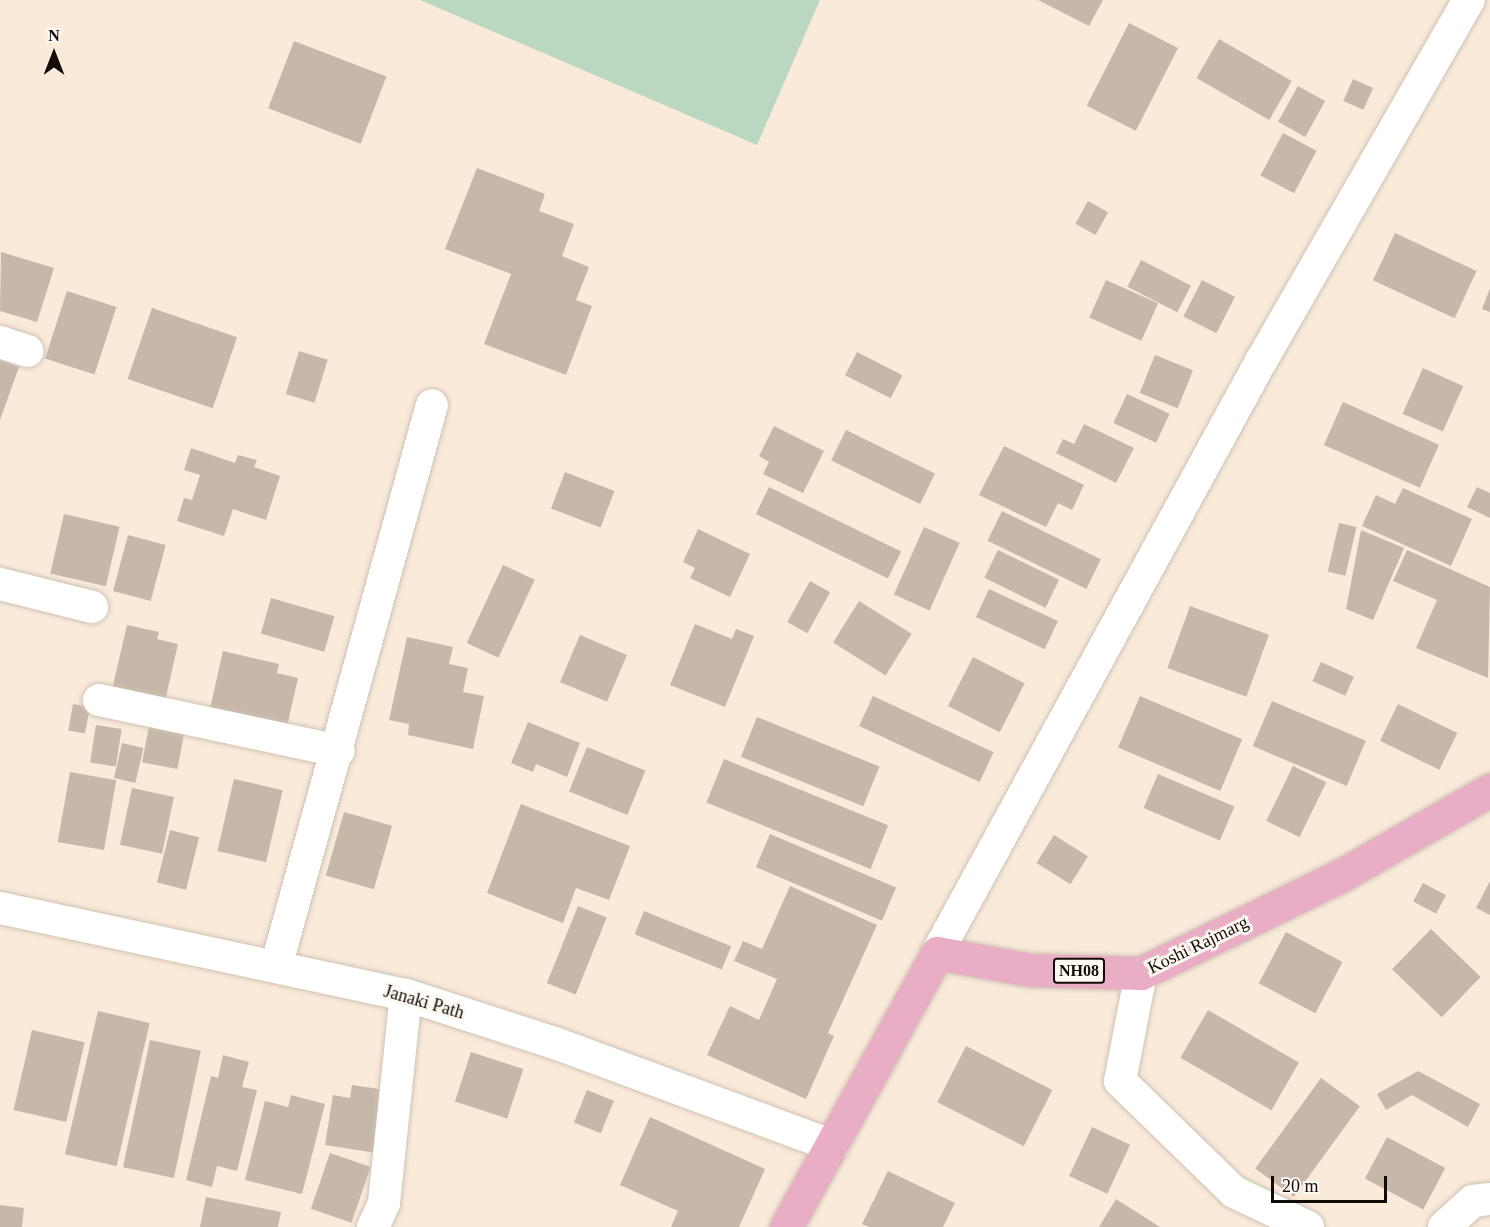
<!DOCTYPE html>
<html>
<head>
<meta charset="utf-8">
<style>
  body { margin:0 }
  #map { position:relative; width:1490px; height:1227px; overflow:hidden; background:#f9eada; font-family:Georgia,serif }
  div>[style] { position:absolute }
  .green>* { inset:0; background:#bad7c1 }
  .building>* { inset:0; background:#c6b8a9; transform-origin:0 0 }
  .roads { filter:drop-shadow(0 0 2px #d0c2b3) drop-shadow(0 0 2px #d0c2b3) }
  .street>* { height:32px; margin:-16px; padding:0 16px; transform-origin:16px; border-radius:16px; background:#fff }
  .primary>* { height:33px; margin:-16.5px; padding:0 16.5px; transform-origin:16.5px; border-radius:16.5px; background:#e9aec5 }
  span { translate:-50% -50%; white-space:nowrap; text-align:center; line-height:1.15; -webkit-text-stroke:6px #fff9f2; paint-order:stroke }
  .shield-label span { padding:2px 4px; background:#fff9f2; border:2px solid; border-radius:4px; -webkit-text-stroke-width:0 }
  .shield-label { font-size:16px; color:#110c07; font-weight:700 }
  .street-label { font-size:18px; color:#110c07 }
  .north { position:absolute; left:24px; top:24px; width:60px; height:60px; -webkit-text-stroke:4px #fff9f2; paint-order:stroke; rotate:0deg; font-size:16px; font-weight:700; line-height:24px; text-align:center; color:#110c07 }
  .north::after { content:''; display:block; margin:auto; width:21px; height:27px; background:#110c07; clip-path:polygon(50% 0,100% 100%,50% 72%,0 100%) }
  .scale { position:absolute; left:1271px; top:1176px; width:116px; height:27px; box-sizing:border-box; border:3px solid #110c07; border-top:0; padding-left:8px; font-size:18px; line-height:21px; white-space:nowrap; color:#110c07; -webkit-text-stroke:4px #fff9f2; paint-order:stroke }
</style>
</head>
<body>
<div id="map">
  <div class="green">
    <div style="clip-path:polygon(420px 0,820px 0,757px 145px)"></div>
  </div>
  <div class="building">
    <div style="clip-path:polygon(1038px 0,1103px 0,1089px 26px)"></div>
    <div style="left:1129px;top:23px;width:55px;height:93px;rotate:27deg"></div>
    <div style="left:1219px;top:39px;width:84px;height:45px;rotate:30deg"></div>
    <div style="left:294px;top:41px;width:99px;height:72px;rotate:21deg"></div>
    <div style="left:1353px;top:79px;width:22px;height:24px;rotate:24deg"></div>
    <div style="left:1298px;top:86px;width:31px;height:41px;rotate:29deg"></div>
    <div style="left:1283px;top:133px;width:38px;height:48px;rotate:28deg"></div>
    <div style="clip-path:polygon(477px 168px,545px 194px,539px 211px,574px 224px,562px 256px,589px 267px,576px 300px,592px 306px,566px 375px,484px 344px,511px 274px,445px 249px)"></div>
    <div style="left:1088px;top:201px;width:23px;height:26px;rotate:29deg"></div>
    <div style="left:1395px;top:233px;width:90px;height:52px;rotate:25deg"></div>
    <div style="clip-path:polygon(1px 252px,54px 268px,37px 322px,0 311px)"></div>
    <div style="left:1141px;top:260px;width:56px;height:30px;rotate:27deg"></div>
    <div style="left:1106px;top:280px;width:57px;height:41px;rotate:24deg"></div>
    <div style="left:1202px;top:280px;width:37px;height:41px;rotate:27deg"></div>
    <div style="clip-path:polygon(1490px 288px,1490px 312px,1482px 309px)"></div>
    <div style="left:67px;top:291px;width:52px;height:71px;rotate:18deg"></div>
    <div style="left:152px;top:308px;width:90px;height:75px;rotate:19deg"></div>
    <div style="left:299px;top:351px;width:30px;height:45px;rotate:17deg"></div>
    <div style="left:857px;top:352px;width:51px;height:26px;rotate:27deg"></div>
    <div style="left:1155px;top:355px;width:41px;height:41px;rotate:22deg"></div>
    <div style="clip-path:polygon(0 360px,19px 367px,0 420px)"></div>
    <div style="left:1423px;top:368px;width:44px;height:50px;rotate:24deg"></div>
    <div style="left:1127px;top:394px;width:47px;height:32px;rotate:25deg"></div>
    <div style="left:1343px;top:402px;width:105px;height:47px;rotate:24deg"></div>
    <div style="clip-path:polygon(1084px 424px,1134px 448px,1116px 483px,1056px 453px,1063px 439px,1074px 444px)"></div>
    <div style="clip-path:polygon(774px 426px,824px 451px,803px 493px,763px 474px,769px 462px,759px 456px)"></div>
    <div style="left:846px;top:430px;width:99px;height:34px;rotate:26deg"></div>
    <div style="clip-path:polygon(1004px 446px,1084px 485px,1072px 510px,1058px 503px,1046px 527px,979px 495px)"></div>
    <div style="clip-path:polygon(191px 448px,235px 463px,238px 455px,257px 460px,254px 467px,280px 476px,266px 520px,233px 509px,224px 536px,177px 521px,184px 498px,192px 500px,200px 475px,184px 470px)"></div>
    <div style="left:565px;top:472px;width:53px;height:39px;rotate:21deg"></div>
    <div style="left:769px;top:487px;width:147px;height:30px;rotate:26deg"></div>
    <div style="clip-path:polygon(1477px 487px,1490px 493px,1490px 518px,1467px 507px)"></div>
    <div style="clip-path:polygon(1403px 488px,1472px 519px,1451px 566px,1362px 526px,1376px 495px,1395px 504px)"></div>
    <div style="left:1002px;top:511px;width:110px;height:33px;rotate:26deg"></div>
    <div style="left:64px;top:514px;width:57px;height:61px;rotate:13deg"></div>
    <div style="left:1339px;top:523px;width:18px;height:50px;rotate:13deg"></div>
    <div style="left:924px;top:527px;width:39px;height:74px;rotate:24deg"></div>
    <div style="clip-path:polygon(698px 529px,750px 554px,730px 597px,690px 578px,695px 568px,683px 562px)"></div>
    <div style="clip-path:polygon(1361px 530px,1404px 548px,1373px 620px,1346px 609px)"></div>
    <div style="left:128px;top:535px;width:39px;height:58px;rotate:15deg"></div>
    <div style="left:998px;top:550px;width:68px;height:31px;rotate:26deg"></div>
    <div style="clip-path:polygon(1407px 550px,1490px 587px,1488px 678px,1416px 648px,1437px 600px,1393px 581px)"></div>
    <div style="left:503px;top:565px;width:35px;height:86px;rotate:25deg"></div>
    <div style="left:810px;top:581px;width:23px;height:47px;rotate:29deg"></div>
    <div style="left:989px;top:589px;width:76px;height:31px;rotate:25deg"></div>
    <div style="left:271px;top:598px;width:66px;height:37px;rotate:16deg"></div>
    <div style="left:859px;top:601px;width:62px;height:49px;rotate:32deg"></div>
    <div style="left:1190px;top:606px;width:84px;height:66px;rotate:20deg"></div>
    <div style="clip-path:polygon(695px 624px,732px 639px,736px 629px,754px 636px,725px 707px,670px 685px)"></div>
    <div style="clip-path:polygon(127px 625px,159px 632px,157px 639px,178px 644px,164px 706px,111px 694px)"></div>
    <div style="left:580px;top:635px;width:51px;height:51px;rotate:23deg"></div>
    <div style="clip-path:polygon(407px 637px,453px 647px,449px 664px,468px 668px,463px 692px,484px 696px,473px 749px,408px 735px,409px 724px,389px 720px)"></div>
    <div style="clip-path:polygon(223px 651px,279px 664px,277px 673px,298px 678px,286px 731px,209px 713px)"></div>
    <div style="left:973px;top:657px;width:58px;height:55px;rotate:27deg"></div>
    <div style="left:1321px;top:662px;width:36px;height:21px;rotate:24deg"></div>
    <div style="left:873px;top:696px;width:133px;height:33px;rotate:25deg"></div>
    <div style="left:1140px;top:696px;width:111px;height:56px;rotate:23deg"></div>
    <div style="left:1272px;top:701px;width:102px;height:49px;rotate:23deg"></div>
    <div style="left:73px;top:704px;width:17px;height:27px;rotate:10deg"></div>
    <div style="left:1398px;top:704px;width:66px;height:41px;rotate:26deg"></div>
    <div style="left:757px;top:717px;width:132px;height:43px;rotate:22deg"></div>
    <div style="left:150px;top:721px;width:36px;height:42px;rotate:11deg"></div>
    <div style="clip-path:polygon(528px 722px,580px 743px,567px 777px,536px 764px,533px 772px,511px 763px)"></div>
    <div style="left:96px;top:725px;width:26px;height:38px;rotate:9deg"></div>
    <div style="left:122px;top:743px;width:22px;height:36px;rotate:13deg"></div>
    <div style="left:587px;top:747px;width:63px;height:48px;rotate:22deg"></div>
    <div style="left:724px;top:759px;width:177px;height:47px;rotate:22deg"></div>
    <div style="left:1293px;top:766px;width:37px;height:61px;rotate:26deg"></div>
    <div style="left:70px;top:772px;width:47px;height:71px;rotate:10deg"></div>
    <div style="left:1158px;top:774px;width:83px;height:37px;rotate:23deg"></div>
    <div style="left:234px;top:779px;width:50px;height:74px;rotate:13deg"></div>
    <div style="left:132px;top:788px;width:43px;height:58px;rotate:12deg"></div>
    <div style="clip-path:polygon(521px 804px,630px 846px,609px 900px,576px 888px,563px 923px,487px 893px)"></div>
    <div style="left:344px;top:812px;width:50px;height:66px;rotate:16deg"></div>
    <div style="left:170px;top:830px;width:30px;height:54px;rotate:14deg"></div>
    <div style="left:770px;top:834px;width:137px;height:36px;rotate:23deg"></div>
    <div style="left:1054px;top:835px;width:40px;height:33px;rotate:32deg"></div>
    <div style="clip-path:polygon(1490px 881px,1490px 915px,1476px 908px)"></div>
    <div style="left:1423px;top:883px;width:26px;height:21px;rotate:28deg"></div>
    <div style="clip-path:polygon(790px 886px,877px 925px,828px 1033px,834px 1036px,806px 1099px,707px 1055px,730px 1006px,759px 1020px,777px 979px,734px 961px,743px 941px,762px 949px)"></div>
    <div style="left:578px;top:906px;width:31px;height:83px;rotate:22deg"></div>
    <div style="left:644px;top:911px;width:94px;height:25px;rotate:22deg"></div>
    <div style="left:1431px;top:929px;width:69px;height:56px;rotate:44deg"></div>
    <div style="left:1286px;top:932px;width:64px;height:58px;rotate:28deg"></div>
    <div style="left:1208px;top:1010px;width:105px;height:55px;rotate:30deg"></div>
    <div style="left:98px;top:1011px;width:53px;height:147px;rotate:13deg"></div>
    <div style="left:32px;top:1030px;width:54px;height:82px;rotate:13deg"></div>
    <div style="left:150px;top:1040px;width:52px;height:130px;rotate:12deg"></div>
    <div style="left:966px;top:1046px;width:97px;height:63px;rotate:27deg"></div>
    <div style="left:471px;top:1052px;width:55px;height:52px;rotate:18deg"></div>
    <div style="clip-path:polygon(223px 1055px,249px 1062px,242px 1087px,257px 1090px,237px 1171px,217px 1166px,212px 1187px,186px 1180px,211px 1076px,218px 1078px)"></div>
    <div style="clip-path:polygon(1418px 1071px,1480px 1104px,1468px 1127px,1412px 1095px,1386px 1110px,1377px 1094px)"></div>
    <div style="left:1321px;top:1078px;width:48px;height:112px;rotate:36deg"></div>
    <div style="clip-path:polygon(352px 1085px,386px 1090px,376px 1153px,325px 1145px,333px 1095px,350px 1098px)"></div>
    <div style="left:587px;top:1090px;width:29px;height:35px;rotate:22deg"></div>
    <div style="clip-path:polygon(291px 1095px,325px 1104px,302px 1194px,245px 1180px,265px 1101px,288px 1107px)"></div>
    <div style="clip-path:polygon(650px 1117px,765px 1169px,739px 1227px,671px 1227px,678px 1211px,620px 1185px)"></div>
    <div style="left:1092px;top:1127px;width:42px;height:54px;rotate:25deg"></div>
    <div style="left:1387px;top:1137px;width:66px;height:47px;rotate:28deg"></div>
    <div style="left:330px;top:1153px;width:43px;height:59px;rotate:19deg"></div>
    <div style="clip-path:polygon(888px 1171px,955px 1203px,943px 1227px,869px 1227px,862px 1224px)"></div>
    <div style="clip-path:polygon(206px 1197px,281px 1212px,278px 1227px,200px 1227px)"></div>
    <div style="clip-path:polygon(1116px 1199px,1160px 1227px,1099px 1227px)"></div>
    <div style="clip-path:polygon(0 1205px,24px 1208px,22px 1227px,0 1227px)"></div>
  </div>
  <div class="roads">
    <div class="street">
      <div style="left:0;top:342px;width:29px;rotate:18deg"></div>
      <div style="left:0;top:584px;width:95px;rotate:14deg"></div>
      <div style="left:99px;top:700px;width:245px;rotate:12deg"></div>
      <div style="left:0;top:908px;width:415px;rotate:12.1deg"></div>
      <div style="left:406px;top:995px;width:157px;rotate:17.9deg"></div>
      <div style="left:555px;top:1043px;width:296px;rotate:20.3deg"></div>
      <div style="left:937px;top:953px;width:673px;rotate:-61.3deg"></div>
      <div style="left:1260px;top:363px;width:419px;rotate:-60.1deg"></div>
      <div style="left:276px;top:967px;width:583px;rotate:-74.49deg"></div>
      <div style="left:1141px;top:973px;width:110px;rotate:101deg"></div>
      <div style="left:1120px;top:1081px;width:159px;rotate:44.2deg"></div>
      <div style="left:1234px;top:1192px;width:82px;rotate:25.3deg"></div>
      <div style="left:373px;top:1227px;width:26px;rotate:-65deg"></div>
      <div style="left:384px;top:1203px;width:209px;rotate:-84deg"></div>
      <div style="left:1444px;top:1227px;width:39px;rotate:-42deg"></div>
      <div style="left:1473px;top:1201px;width:17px;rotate:-7deg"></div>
    </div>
    <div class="primary">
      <div style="left:786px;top:1227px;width:313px;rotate:-61.1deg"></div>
      <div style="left:937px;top:953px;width:96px;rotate:10.3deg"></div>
      <div style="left:1031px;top:970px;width:110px;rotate:1.6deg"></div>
      <div style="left:1141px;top:973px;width:224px;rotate:-26deg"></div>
      <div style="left:1342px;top:875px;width:171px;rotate:-29.9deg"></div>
    </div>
  </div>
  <div class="shield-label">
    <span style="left:1079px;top:971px">NH08</span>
  </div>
  <div class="street-label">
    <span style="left:1198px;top:945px;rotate:-26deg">Koshi Rajmarg</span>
    <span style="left:424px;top:1002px;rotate:16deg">Janaki Path</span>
  </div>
  <div class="north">N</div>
  <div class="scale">20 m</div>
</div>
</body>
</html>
